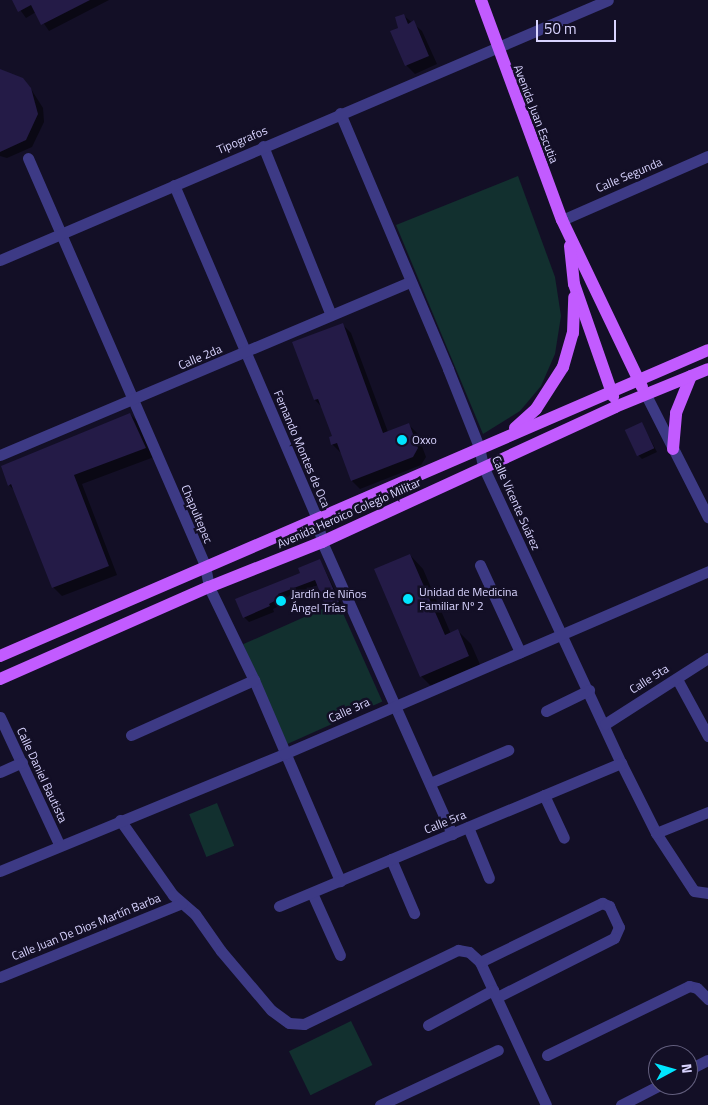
<!DOCTYPE html>
<html>
<head>
<meta charset="utf-8">
<style>
  body { margin:0 }
  #map { position:relative; width:708px; height:1105px; overflow:hidden; background:#130f26; font-family:"Titillium Web",sans-serif }
  div>[style] { position:absolute }
  .green>* { inset:0; background:#12302f; transform-origin:0 0 }
  .shadow>* { inset:0; background:#0007 }
  .building>* { inset:0; background:#241b47; transform-origin:0 0 }
  .minor>* { height:11px; margin:-5.5px; padding:0 5.5px; transform-origin:5.5px; border-radius:5.5px; background:#3d3a85 }
  .primary>* { height:12px; margin:-6px; padding:0 6px; transform-origin:6px; border-radius:6px; background:#c25bff }
  .dots>* { width:14px; height:14px; translate:-50% -50%; box-sizing:border-box; border:2px solid #130f26; border-radius:50% }
  span { translate:-50% -50%; white-space:nowrap; text-align:center; line-height:1.15; -webkit-text-stroke:5px #130f26; paint-order:stroke }
  .street-label { font-size:12px; color:#d9d4ff }
  .poi-label { font-size:12px; color:#d9d4ff }
  .left { translate:0 -50%; text-align:left }
  .north { position:absolute; left:648px; top:1045px; width:50px; height:50px; box-sizing:border-box; background:#130f26; border:1px solid #625e7d; border-radius:50%; rotate:84deg; font-size:14px; font-weight:700; line-height:20px; text-align:center; color:#d9d4ff }
  .north::after { content:''; display:block; margin:auto; width:18px; height:22px; background:#00e5ff; clip-path:polygon(50% 0,100% 100%,50% 72%,0 100%) }
  .scale { position:absolute; left:536px; top:20px; width:80px; height:22px; box-sizing:border-box; border:2px solid #d9d4ff; border-top:0; padding-left:6px; font-size:15px; line-height:18px; white-space:nowrap; color:#d9d4ff; -webkit-text-stroke:4px #130f26; paint-order:stroke }
</style>
</head>
<body>
<div id="map">
  <div class="green">
    <div style="clip-path:polygon(518px 176px,555px 277px,561px 316px,555px 354px,541px 386px,520px 411px,483px 434px,396px 225px)"></div>
    <div style="left:338px;top:602px;width:109px;height:104px;rotate:66deg"></div>
    <div style="left:217px;top:803px;width:46px;height:30px;rotate:68deg"></div>
    <div style="left:351px;top:1021px;width:49px;height:69px;rotate:64deg"></div>
  </div>
  <div class="shadow">
    <div style="clip-path:polygon(13px 0,109px 0,49px 31px,36px 12px,26px 18px)"></div>
    <div style="clip-path:polygon(403px 15px,422px 31px,437px 64px,415px 74px,407px 66px,392px 32px,399px 29px)"></div>
    <div style="clip-path:polygon(0 71px,29px 86px,43px 108px,44px 122px,32px 147px,7px 158px,0 156px)"></div>
    <div style="clip-path:polygon(342px 324px,351px 333px,388px 432px,408px 424px,417px 433px,426px 457px,421px 465px,360px 489px,352px 481px,342px 454px,332px 444px,333px 437px,322px 407px,315px 400px)"></div>
    <div style="clip-path:polygon(130px 414px,139px 423px,154px 457px,82px 484px,117px 575px,62px 596px,53px 587px,15px 491px,9px 485px)"></div>
    <div style="clip-path:polygon(642px 424px,657px 452px,642px 459px,638px 455px)"></div>
    <div style="clip-path:polygon(410px 555px,423px 569px,451px 634px,458px 631px,471px 644px,482px 669px,434px 689px,421px 676px)"></div>
    <div style="clip-path:polygon(320px 560px,343px 607px,332px 611px,318px 585px,282px 599px,285px 603px,273px 609px,274px 612px,249px 622px,244px 617px)"></div>
  </div>
  <div class="building">
    <div style="clip-path:polygon(12px 0,90px 0,41px 25px,31px 5px,18px 12px)"></div>
    <div style="clip-path:polygon(404px 14px,408px 24px,414px 20px,429px 56px,405px 66px,390px 31px,398px 28px,395px 17px)"></div>
    <div style="clip-path:polygon(0 69px,23px 78px,31px 88px,38px 114px,26px 140px,0 152px)"></div>
    <div style="clip-path:polygon(343px 323px,383px 433px,409px 423px,418px 448px,413px 457px,351px 481px,337px 443px,331px 445px,329px 437px,332px 436px,318px 399px,314px 400px,292px 342px)"></div>
    <div style="clip-path:polygon(130px 413px,146px 448px,74px 475px,109px 566px,52px 588px,11px 484px,8px 486px,1px 466px)"></div>
    <div style="left:642px;top:422px;width:29px;height:19px;rotate:65deg"></div>
    <div style="clip-path:polygon(410px 554px,445px 635px,458px 629px,469px 656px,420px 677px,374px 569px)"></div>
    <div style="clip-path:polygon(320px 559px,339px 602px,326px 607px,315px 580px,278px 594px,280px 598px,269px 604px,270px 606px,243px 618px,235px 599px,300px 573px,298px 568px)"></div>
  </div>
  <div class="minor">
    <div style="left:340px;top:113px;width:278px;rotate:67.1deg"></div>
    <div style="left:448px;top:369px;width:84px;rotate:68.3deg"></div>
    <div style="left:479px;top:447px;width:19px;rotate:78deg"></div>
    <div style="left:483px;top:466px;width:327px;rotate:65.1deg"></div>
    <div style="left:621px;top:763px;width:78px;rotate:63.4deg"></div>
    <div style="left:656px;top:833px;width:69px;rotate:56.8deg"></div>
    <div style="left:694px;top:891px;width:14px;rotate:8deg"></div>
    <div style="left:263px;top:146px;width:182px;rotate:68.1deg"></div>
    <div style="left:28px;top:158px;width:445px;rotate:66.5deg"></div>
    <div style="left:205px;top:566px;width:21px;rotate:79deg"></div>
    <div style="left:209px;top:587px;width:103px;rotate:64.2deg"></div>
    <div style="left:254px;top:680px;width:219px;rotate:66.8deg"></div>
    <div style="left:174px;top:185px;width:363px;rotate:66.8deg"></div>
    <div style="left:317px;top:519px;width:24px;rotate:78deg"></div>
    <div style="left:322px;top:542px;width:320px;rotate:66deg"></div>
    <div style="left:562px;top:220px;width:159px;rotate:-23.7deg"></div>
    <div style="left:0;top:260px;width:661px;rotate:-23.15deg"></div>
    <div style="left:646px;top:395px;width:137px;rotate:63.1deg"></div>
    <div style="left:0;top:455px;width:445px;rotate:-22.9deg"></div>
    <div style="left:480px;top:565px;width:96px;rotate:65.3deg"></div>
    <div style="left:677px;top:679px;width:65px;rotate:61.5deg"></div>
    <div style="left:546px;top:711px;width:48px;rotate:-26deg"></div>
    <div style="left:0;top:717px;width:140px;rotate:65.1deg"></div>
    <div style="left:605px;top:724px;width:122px;rotate:-32.7deg"></div>
    <div style="left:131px;top:735px;width:135px;rotate:-24.1deg"></div>
    <div style="left:0;top:772px;width:24px;rotate:-24deg"></div>
    <div style="left:430px;top:783px;width:85px;rotate:-22.9deg"></div>
    <div style="left:544px;top:795px;width:47px;rotate:65.1deg"></div>
    <div style="left:120px;top:820px;width:92px;rotate:54.8deg"></div>
    <div style="left:173px;top:895px;width:29px;rotate:41deg"></div>
    <div style="left:195px;top:914px;width:45px;rotate:54.9deg"></div>
    <div style="left:221px;top:951px;width:77px;rotate:49.7deg"></div>
    <div style="left:271px;top:1010px;width:22px;rotate:36deg"></div>
    <div style="left:289px;top:1023px;width:15px;rotate:4deg"></div>
    <div style="left:304px;top:1024px;width:171px;rotate:-25.7deg"></div>
    <div style="left:458px;top:950px;width:11px;rotate:10deg"></div>
    <div style="left:469px;top:952px;width:15px;rotate:42deg"></div>
    <div style="left:480px;top:962px;width:157px;rotate:65.2deg"></div>
    <div style="left:468px;top:827px;width:55px;rotate:67.6deg"></div>
    <div style="left:656px;top:833px;width:56px;rotate:-22deg"></div>
    <div style="left:391px;top:859px;width:59px;rotate:66.9deg"></div>
    <div style="left:0;top:871px;width:307px;rotate:-22.4deg"></div>
    <div style="left:284px;top:754px;width:462px;rotate:-23.3deg"></div>
    <div style="left:312px;top:893px;width:68px;rotate:65.7deg"></div>
    <div style="left:279px;top:906px;width:371px;rotate:-22.7deg"></div>
    <div style="left:480px;top:962px;width:136px;rotate:-25.8deg"></div>
    <div style="left:602px;top:903px;width:8px;rotate:23deg"></div>
    <div style="left:609px;top:906px;width:23px;rotate:65deg"></div>
    <div style="left:619px;top:927px;width:12px;rotate:114deg"></div>
    <div style="left:614px;top:938px;width:131px;rotate:153.2deg"></div>
    <div style="left:0;top:977px;width:196px;rotate:-22.1deg"></div>
    <div style="left:428px;top:1025px;width:74px;rotate:-28.3deg"></div>
    <div style="left:547px;top:1055px;width:158px;rotate:-25.9deg"></div>
    <div style="left:689px;top:986px;width:8px;rotate:14deg"></div>
    <div style="left:697px;top:988px;width:16px;rotate:45deg"></div>
    <div style="left:688px;top:1070px;width:22px;rotate:-27deg"></div>
    <div style="left:380px;top:1105px;width:130px;rotate:-25deg"></div>
    <div style="left:621px;top:1105px;width:44px;rotate:-27.1deg"></div>
  </div>
  <div class="primary">
    <div style="left:481px;top:0;width:234px;rotate:69.8deg"></div>
    <div style="left:562px;top:220px;width:185px;rotate:64.4deg"></div>
    <div style="left:570px;top:246px;width:38px;rotate:84deg"></div>
    <div style="left:574px;top:284px;width:119px;rotate:70.8deg"></div>
    <div style="left:515px;top:428px;width:28px;rotate:-42deg"></div>
    <div style="left:536px;top:409px;width:50px;rotate:-57.3deg"></div>
    <div style="left:563px;top:367px;width:35px;rotate:-74deg"></div>
    <div style="left:573px;top:333px;width:36px;rotate:-88deg"></div>
    <div style="left:673px;top:449px;width:36px;rotate:-85deg"></div>
    <div style="left:676px;top:413px;width:40px;rotate:-68deg"></div>
    <div style="left:0;top:656px;width:771px;rotate:-23.37deg"></div>
    <div style="left:0;top:679px;width:228px;rotate:-23.8deg"></div>
    <div style="left:209px;top:587px;width:122px;rotate:-21.7deg"></div>
    <div style="left:322px;top:542px;width:323px;rotate:-24.7deg"></div>
    <div style="left:615px;top:407px;width:100px;rotate:-22.2deg"></div>
  </div>
  <div class="dots">
    <div style="left:402px;top:440px;background:#00e5ff"></div>
    <div style="left:408px;top:599px;background:#00e5ff"></div>
    <div style="left:281px;top:601px;background:#00e5ff"></div>
  </div>
  <div class="street-label">
    <span style="left:536px;top:114px;rotate:69deg">Avenida Juan Escutia</span>
    <span style="left:242px;top:140px;rotate:-23deg">Tipografos</span>
    <span style="left:629px;top:175px;rotate:-23deg">Calle Segunda</span>
    <span style="left:200px;top:357px;rotate:-23deg">Calle 2da</span>
    <span style="left:302px;top:449px;rotate:67deg">Fernando Montes de Oca</span>
    <span style="left:516px;top:503px;rotate:66deg">Calle Vicente Suárez</span>
    <span style="left:349px;top:513px;rotate:-24deg">Avenida Heroico Colegio Militar</span>
    <span style="left:197px;top:514px;rotate:67deg">Chapultepec</span>
    <span style="left:649px;top:679px;rotate:-32deg">Calle 5ta</span>
    <span style="left:349px;top:710px;rotate:-24deg">Calle 3ra</span>
    <span style="left:42px;top:775px;rotate:65deg">Calle Daniel Bautista</span>
    <span style="left:445px;top:822px;rotate:-22deg">Calle 5ra</span>
    <span style="left:86px;top:927px;rotate:-22deg">Calle Juan De Dios Martín Barba</span>
  </div>
  <div class="poi-label">
    <span class="left" style="left:412px;top:440px">Oxxo</span>
    <span class="left" style="left:419px;top:599px">Unidad de Medicina<br>Familiar Nº 2</span>
    <span class="left" style="left:291px;top:601px">Jardín de Niños<br>Ángel Trías</span>
  </div>
  <div class="north">N</div>
  <div class="scale">50 m</div>
</div>
</body>
</html>
